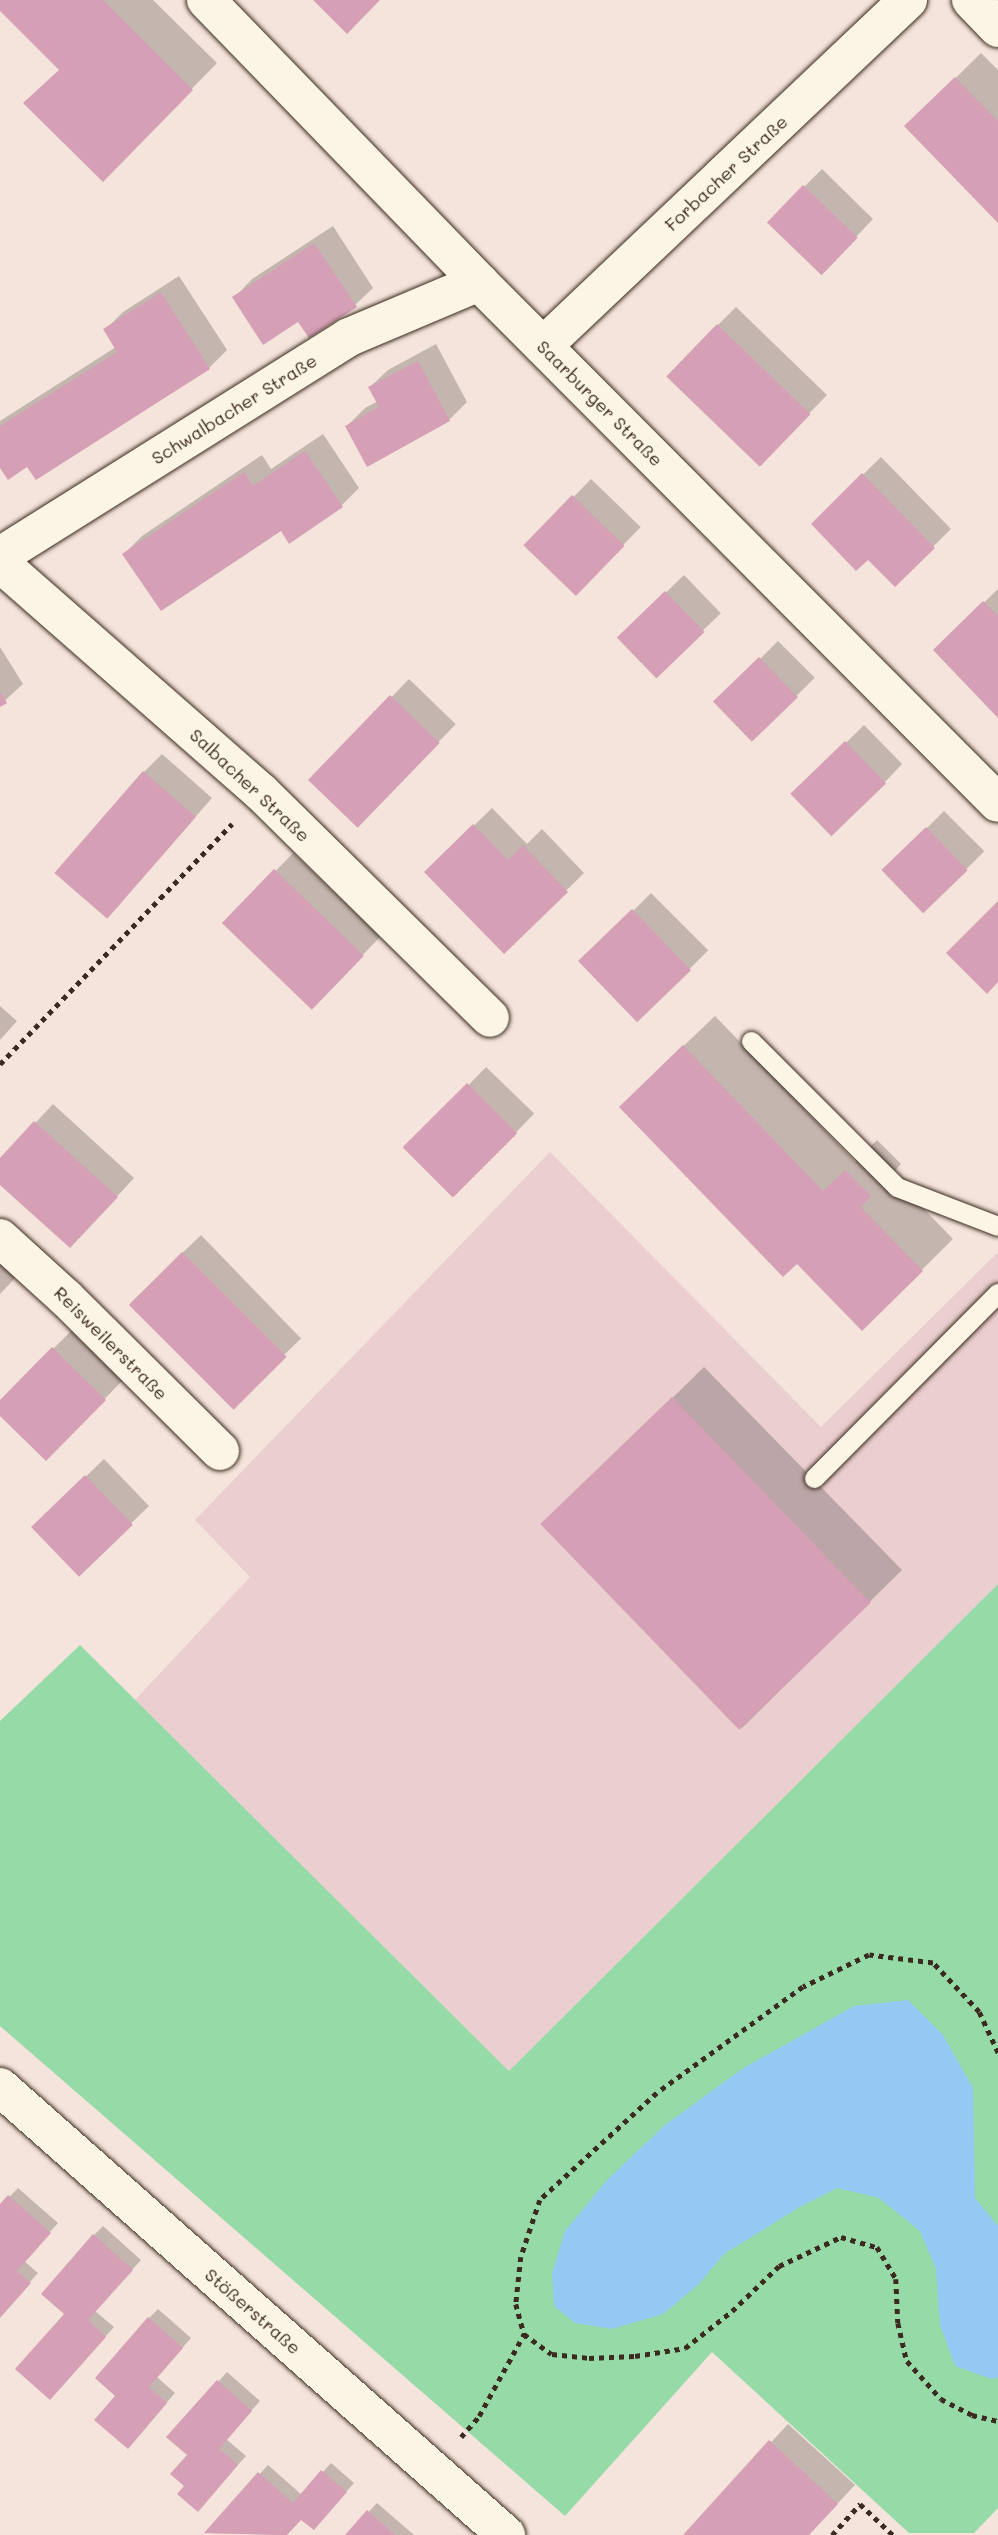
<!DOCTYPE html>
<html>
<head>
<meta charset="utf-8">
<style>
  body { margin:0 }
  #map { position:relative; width:998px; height:2535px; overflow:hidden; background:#f4e4db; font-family:Mali,sans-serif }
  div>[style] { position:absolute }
  .built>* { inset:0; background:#ebcfd0 }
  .green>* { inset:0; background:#95daa7 }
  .water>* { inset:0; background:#95c9f3 }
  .shadow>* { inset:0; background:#0003; transform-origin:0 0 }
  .building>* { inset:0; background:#d59fb5; transform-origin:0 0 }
  .path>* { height:4.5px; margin-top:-2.25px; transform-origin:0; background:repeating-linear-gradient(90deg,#3b2a1e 0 5px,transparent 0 10px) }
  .roads { filter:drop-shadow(0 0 2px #3b2a1e) drop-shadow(0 0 2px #3b2a1e) }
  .service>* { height:19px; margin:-9.5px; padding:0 9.5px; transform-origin:9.5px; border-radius:9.5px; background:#fcf5e5 }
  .minor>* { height:38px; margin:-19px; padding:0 19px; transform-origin:19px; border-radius:19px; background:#fcf5e5 }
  span { translate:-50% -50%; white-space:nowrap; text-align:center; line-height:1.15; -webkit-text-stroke:6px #fcf5e5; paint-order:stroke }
  .street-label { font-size:18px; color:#3b2a1e }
</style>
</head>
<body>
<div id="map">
  <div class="built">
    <div style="clip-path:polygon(550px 1152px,821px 1427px,998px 1252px,998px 1584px,509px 2071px,135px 1700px,250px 1577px,195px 1520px)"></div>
  </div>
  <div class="green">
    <div style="clip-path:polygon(998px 1584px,998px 2508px,974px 2533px,909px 2533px,712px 2352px,565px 2516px,0 2026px,0 1721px,80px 1645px,509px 2071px)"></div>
  </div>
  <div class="water">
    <div style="clip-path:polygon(908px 2000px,943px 2035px,973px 2088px,975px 2198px,998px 2226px,998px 2377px,992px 2379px,955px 2366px,940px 2325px,936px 2269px,920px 2231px,879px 2198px,837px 2188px,798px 2208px,724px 2254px,699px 2284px,663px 2314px,612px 2329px,575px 2323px,554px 2306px,552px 2273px,565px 2231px,608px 2179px,665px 2125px,742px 2069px,854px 2006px)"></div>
  </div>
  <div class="shadow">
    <div style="clip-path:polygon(0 0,153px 0,217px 63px,103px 179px,61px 69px,0 8px)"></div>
    <div style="clip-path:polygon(981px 53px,998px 70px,998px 220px,907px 126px)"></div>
    <div style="clip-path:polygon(822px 169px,873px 219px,856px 237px,769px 222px)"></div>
    <div style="clip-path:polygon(333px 226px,373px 288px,355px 305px,298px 319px,235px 297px,252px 279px)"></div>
    <div style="clip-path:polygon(179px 276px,227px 350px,209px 368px,0 464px,0 421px,116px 347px,105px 330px,123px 312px)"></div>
    <div style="clip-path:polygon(736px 307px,827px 395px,760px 464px,718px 325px)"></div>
    <div style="clip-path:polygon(436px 344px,467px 402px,449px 420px,347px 426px,365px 408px,378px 401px,370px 387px,388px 370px)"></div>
    <div style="clip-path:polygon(323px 434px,359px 488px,342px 505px,281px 528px,124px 554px,142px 536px,262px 455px,271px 469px)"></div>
    <div style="clip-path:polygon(881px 457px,951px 529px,895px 584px,868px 557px,813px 524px)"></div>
    <div style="left:591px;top:479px;width:69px;height:93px;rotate:44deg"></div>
    <div style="left:684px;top:575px;width:53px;height:91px;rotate:46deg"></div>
    <div style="clip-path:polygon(998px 589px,998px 716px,935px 650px)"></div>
    <div style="left:778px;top:641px;width:52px;height:88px;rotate:45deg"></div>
    <div style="clip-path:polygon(0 647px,23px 684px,0 705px)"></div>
    <div style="left:409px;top:679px;width:65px;height:141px;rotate:44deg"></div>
    <div style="clip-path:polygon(864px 725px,902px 764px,885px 782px,794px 794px)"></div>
    <div style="clip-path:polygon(162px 754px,212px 798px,108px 917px,144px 772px)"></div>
    <div style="clip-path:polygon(492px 808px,527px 844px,542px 829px,584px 873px,504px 952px,426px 872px)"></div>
    <div style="left:944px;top:811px;width:57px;height:84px;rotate:45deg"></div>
    <div style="left:293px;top:853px;width:121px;height:98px;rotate:44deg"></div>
    <div style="left:651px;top:893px;width:81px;height:98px;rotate:45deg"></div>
    <div style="clip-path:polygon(0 1006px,17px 1021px,0 1040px)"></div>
    <div style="clip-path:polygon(715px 1016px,855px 1162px,877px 1140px,901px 1164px,891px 1175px,953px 1239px,862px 1329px,797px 1261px,652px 1076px)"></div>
    <div style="left:486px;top:1067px;width:67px;height:113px;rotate:44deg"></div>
    <div style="clip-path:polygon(53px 1104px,134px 1178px,88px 1228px,0 1182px,0 1161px)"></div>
    <div style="left:201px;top:1235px;width:144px;height:98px;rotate:46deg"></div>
    <div style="clip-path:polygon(0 1256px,19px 1274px,0 1294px)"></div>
    <div style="clip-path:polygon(71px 1331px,122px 1381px,46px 1459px,0 1413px,0 1402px)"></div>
    <div style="clip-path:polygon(704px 1367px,902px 1570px,742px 1728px,574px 1494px)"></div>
    <div style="clip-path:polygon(104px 1459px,149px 1506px,79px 1574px,51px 1510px)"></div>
    <div style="clip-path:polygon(18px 2188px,58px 2223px,24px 2261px,38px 2273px,0 2316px,0 2207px)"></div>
    <div style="clip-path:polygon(103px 2226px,141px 2260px,95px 2311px,114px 2327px,59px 2389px,66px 2314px,94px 2235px)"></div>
    <div style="clip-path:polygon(158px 2309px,191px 2338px,157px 2377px,175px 2393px,136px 2438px,117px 2396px,149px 2318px)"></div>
    <div style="clip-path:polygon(227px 2372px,260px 2401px,226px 2439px,246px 2456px,206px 2500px,186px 2486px,189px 2455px,169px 2437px)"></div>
    <div style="clip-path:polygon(788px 2424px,855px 2485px,808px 2535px,685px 2535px)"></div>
    <div style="clip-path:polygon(331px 2463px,354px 2483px,322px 2519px,301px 2518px,286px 2535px,207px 2533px,268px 2465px,302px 2495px)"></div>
    <div style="clip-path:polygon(377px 2503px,414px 2535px,347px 2535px)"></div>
  </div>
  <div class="building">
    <div style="clip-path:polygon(0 0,103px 0,193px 90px,103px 182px,23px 103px,59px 70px,0 11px)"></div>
    <div style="clip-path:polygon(313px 0,380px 0,347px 34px)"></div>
    <div style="clip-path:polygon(955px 77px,998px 121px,998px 223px,904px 126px)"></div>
    <div style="left:803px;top:185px;width:76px;height:52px;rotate:44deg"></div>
    <div style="clip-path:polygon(314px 243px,357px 307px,309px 338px,298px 322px,263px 345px,232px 297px)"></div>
    <div style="clip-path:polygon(161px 292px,210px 369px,36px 480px,27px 467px,8px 480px,0 468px,0 426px,117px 352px,103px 329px)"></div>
    <div style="left:717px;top:324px;width:130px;height:73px;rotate:44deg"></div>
    <div style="clip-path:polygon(418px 361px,450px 421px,367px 467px,345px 426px,379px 407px,368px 387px)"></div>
    <div style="clip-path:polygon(305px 451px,343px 507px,289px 544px,281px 531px,161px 611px,122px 554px,244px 472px,253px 486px)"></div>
    <div style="clip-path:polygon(862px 473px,935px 548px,895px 587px,868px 560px,856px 571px,811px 524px)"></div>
    <div style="left:572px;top:495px;width:73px;height:70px;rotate:44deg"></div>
    <div style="left:665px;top:591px;width:57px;height:67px;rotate:46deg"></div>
    <div style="clip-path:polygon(983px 601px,998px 616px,998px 718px,933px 650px)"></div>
    <div style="left:759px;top:657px;width:56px;height:64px;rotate:46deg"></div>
    <div style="clip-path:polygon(0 692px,7px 703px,0 707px)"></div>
    <div style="left:390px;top:695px;width:69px;height:118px;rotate:44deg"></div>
    <div style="left:845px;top:741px;width:59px;height:76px;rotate:46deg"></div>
    <div style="left:143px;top:771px;width:70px;height:135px;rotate:41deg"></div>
    <div style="clip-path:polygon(473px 824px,508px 860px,523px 845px,568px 892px,504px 954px,424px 872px)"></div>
    <div style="left:926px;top:827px;width:60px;height:62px;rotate:46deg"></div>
    <div style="left:274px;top:869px;width:125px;height:75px;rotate:44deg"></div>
    <div style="clip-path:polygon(998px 901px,998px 982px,987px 994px,946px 953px)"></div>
    <div style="left:632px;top:909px;width:85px;height:75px;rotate:46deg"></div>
    <div style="clip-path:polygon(683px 1045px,823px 1191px,845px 1170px,871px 1196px,861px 1207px,923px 1271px,862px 1331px,797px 1264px,783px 1277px,619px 1107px)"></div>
    <div style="left:467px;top:1083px;width:71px;height:91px;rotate:45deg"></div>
    <div style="clip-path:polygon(34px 1121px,118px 1197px,70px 1248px,0 1185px,0 1158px)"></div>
    <div style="left:182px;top:1252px;width:148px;height:75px;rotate:45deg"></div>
    <div style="clip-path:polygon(52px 1347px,106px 1400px,46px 1461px,0 1416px,0 1400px)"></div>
    <div style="left:672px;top:1397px;width:286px;height:183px;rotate:46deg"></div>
    <div style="left:85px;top:1475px;width:69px;height:75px;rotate:46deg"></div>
    <div style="clip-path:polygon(8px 2195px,51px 2233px,17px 2271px,31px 2283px,0 2318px,0 2204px)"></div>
    <div style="clip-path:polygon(93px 2234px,133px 2270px,88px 2320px,106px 2337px,50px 2400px,15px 2369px,64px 2314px,41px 2294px)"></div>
    <div style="clip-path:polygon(148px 2317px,183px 2348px,149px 2387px,167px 2403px,128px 2449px,94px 2420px,115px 2396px,95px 2378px)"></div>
    <div style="clip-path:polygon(217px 2380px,252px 2411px,219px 2449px,238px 2465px,198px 2512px,177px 2494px,184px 2486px,170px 2474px,187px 2455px,166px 2437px)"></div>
    <div style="clip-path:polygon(769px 2440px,838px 2504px,809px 2535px,683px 2535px)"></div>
    <div style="clip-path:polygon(321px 2470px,347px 2492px,314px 2530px,301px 2520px,287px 2535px,204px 2533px,258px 2472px,293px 2503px)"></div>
    <div style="clip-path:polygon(367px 2510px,395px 2535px,345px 2535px)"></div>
  </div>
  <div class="path">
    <div style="left:0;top:1064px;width:334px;rotate:-46deg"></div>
    <div style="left:998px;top:2053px;width:45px;rotate:-114.9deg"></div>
    <div style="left:979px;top:2012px;width:67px;rotate:-133.2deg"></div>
    <div style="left:933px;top:1963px;width:64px;rotate:-172.9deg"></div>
    <div style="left:869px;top:1955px;width:73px;rotate:154.1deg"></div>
    <div style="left:803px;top:1987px;width:180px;rotate:144deg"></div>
    <div style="left:657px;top:2093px;width:159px;rotate:137.6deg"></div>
    <div style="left:540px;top:2200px;width:60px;rotate:108.4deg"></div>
    <div style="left:521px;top:2257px;width:47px;rotate:96.1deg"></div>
    <div style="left:516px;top:2304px;width:31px;rotate:75deg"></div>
    <div style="left:524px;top:2334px;width:34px;rotate:36deg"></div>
    <div style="left:552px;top:2354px;width:37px;rotate:6deg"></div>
    <div style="left:589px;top:2358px;width:46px;rotate:-2.5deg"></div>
    <div style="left:635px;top:2356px;width:51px;rotate:-9.1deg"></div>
    <div style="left:685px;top:2348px;width:60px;rotate:-38.2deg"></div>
    <div style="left:732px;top:2311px;width:65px;rotate:-43.8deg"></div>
    <div style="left:779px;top:2266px;width:68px;rotate:-25.1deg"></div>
    <div style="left:841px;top:2237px;width:37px;rotate:16deg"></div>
    <div style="left:877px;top:2247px;width:37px;rotate:59deg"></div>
    <div style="left:896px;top:2279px;width:44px;rotate:87.4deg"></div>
    <div style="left:898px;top:2323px;width:39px;rotate:77deg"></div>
    <div style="left:907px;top:2361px;width:51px;rotate:48.2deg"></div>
    <div style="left:941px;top:2399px;width:35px;rotate:27deg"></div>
    <div style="left:972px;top:2415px;width:27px;rotate:13deg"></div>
    <div style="left:461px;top:2437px;width:28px;rotate:-49deg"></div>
    <div style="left:479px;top:2416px;width:94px;rotate:-61.2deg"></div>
    <div style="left:832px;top:2535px;width:42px;rotate:-47.9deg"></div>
    <div style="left:860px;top:2504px;width:45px;rotate:43.2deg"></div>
  </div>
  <div class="roads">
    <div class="service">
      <div style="left:751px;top:1041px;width:206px;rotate:45deg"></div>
      <div style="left:897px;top:1187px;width:108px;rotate:21.1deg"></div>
      <div style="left:814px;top:1478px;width:261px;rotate:-45.2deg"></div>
    </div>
    <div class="minor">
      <div style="left:206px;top:0;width:392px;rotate:45.9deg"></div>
      <div style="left:479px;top:282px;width:735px;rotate:45.11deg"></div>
      <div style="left:971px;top:0;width:39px;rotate:46deg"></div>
      <div style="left:543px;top:346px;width:503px;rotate:-43.47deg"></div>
      <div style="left:0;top:556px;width:412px;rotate:-32.1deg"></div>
      <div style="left:349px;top:337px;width:141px;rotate:-22.9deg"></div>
      <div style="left:0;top:563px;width:349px;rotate:41.3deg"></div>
      <div style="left:262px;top:793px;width:320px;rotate:44.6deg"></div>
      <div style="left:0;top:1238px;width:89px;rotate:42.3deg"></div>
      <div style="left:66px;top:1298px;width:217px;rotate:44.8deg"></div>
      <div style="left:0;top:2087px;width:676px;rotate:41.52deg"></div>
    </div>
  </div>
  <div class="street-label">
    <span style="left:726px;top:173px;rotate:-43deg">Forbacher Straße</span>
    <span style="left:600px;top:403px;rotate:45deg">Saarburger Straße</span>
    <span style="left:234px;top:409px;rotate:-32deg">Schwalbacher Straße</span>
    <span style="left:250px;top:785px;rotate:43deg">Salbacher Straße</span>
    <span style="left:111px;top:1343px;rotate:45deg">Reisweilerstraße</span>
    <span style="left:253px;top:2311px;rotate:41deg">Stößerstraße</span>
  </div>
</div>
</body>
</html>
